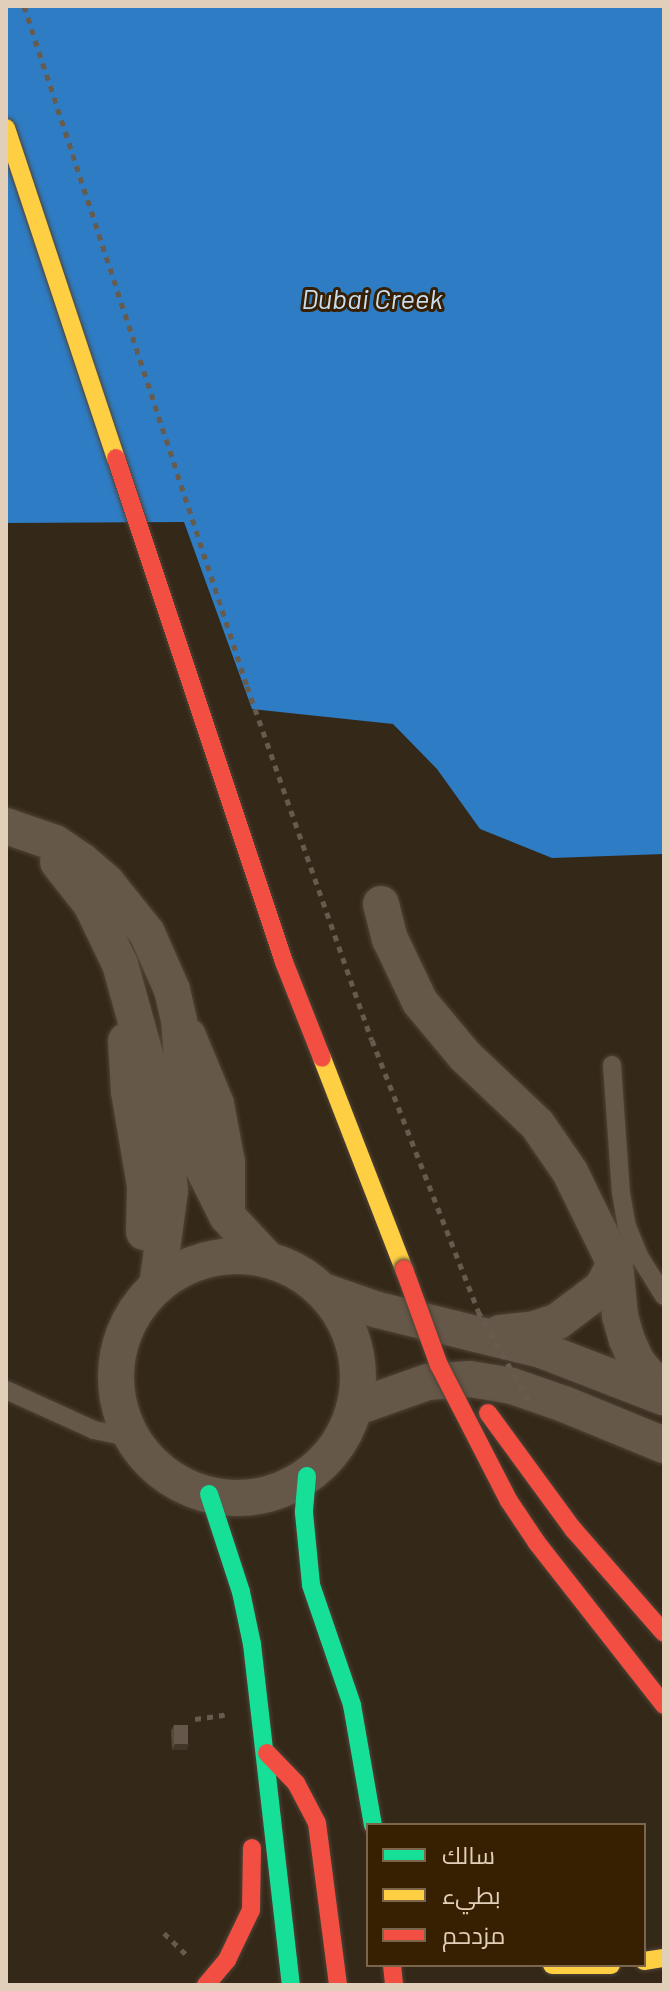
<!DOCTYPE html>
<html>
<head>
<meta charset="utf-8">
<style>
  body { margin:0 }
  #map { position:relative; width:670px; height:1991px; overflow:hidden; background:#342818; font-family:Barlow,Cairo,sans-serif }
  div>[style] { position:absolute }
  .water>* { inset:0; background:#2e7cc4 }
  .path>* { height:5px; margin-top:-2.5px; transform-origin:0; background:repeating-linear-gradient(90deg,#655b4e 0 6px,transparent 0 12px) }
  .roads { filter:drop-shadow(0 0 2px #4e4336) drop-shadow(0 0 2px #4e4336) }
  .lane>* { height:18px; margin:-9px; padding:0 9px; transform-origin:9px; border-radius:9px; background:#655849 }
  .street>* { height:36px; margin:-18px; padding:0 18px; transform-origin:18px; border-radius:18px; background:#655849 }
  .street>.ring { margin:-18px; padding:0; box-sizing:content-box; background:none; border:36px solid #655849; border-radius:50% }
  .fast>* { height:18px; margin:-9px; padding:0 9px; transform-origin:9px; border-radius:9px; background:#16e098 }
  .slow>* { height:18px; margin:-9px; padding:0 9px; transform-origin:9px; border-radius:9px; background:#ffcf43 }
  .jam>* { height:18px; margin:-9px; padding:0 9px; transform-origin:9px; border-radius:9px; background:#f24e42 }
  .path-bridge>* { height:5px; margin-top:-2.5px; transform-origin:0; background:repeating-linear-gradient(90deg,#655b4e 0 6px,transparent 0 12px) }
  .bridges { filter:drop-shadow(0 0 2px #4e4336) drop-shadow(0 0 2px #4e4336) }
  .jam-bridge>* { height:18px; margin:-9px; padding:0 9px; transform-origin:9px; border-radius:9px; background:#f24e42 }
  .wall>* { inset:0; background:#56493c }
  .shaded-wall>* { inset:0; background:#423628 }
  .building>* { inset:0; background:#655749; transform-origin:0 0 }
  span { translate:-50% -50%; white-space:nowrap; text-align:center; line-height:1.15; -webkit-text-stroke:6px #372001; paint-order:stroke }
  .water-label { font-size:28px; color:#c9dcf1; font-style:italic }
  .frame { position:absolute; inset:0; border:8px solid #e1cfba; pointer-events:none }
  .legend { position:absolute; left:366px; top:1823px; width:280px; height:144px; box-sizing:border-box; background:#372001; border:2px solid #7b664b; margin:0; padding:10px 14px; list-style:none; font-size:24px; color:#e1cfba }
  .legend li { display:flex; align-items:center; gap:16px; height:40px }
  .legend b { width:40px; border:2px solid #7b664b }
</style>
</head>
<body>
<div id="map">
  <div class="water">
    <div style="clip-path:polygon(6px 6px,664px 6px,664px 854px,552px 858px,480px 829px,437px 769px,393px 724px,252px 709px,184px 522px,6px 523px)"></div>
  </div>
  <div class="path">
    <div style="left:195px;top:1719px;width:30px;rotate:-8deg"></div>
    <div style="left:164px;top:1933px;width:30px;rotate:44deg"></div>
  </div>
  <div class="roads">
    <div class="lane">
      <div style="left:612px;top:1065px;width:128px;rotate:86deg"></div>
      <div style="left:621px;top:1193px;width:34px;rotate:80deg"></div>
      <div style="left:627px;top:1226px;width:32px;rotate:68deg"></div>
      <div style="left:639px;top:1256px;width:47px;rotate:58deg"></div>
      <div style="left:6px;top:1390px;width:97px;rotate:24.4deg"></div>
      <div style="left:94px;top:1430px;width:40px;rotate:12deg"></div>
    </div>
    <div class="street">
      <div style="left:6px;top:826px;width:52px;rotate:19.1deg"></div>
      <div style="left:55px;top:843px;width:32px;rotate:34deg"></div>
      <div style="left:82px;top:861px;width:33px;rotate:41deg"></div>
      <div style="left:107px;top:883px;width:64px;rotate:51.3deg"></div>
      <div style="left:147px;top:933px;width:62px;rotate:66.3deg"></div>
      <div style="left:172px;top:990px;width:31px;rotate:77deg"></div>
      <div style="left:179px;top:1020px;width:89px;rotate:85.5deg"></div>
      <div style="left:186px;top:1109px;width:57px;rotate:74.7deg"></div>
      <div style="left:201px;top:1164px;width:58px;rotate:63.4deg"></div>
      <div style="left:227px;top:1216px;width:60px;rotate:47deg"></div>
      <div style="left:58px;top:862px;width:53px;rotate:51.8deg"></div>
      <div style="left:91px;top:904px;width:67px;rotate:64.2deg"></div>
      <div style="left:120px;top:964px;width:157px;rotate:74.5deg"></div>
      <div style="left:162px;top:1115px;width:76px;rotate:84deg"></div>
      <div style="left:170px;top:1191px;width:96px;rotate:97.8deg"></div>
      <div style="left:381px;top:904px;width:36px;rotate:76deg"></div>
      <div style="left:390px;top:939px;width:70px;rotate:64.5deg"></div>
      <div style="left:420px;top:1002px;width:70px;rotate:50.2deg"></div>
      <div style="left:465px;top:1056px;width:99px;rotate:43.4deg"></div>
      <div style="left:537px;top:1124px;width:58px;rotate:55.5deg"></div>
      <div style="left:570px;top:1172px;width:102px;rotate:63.9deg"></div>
      <div style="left:615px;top:1264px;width:52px;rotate:84.5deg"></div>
      <div style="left:620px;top:1316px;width:25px;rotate:74deg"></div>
      <div style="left:627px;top:1340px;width:24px;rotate:66deg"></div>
      <div style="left:637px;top:1362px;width:43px;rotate:50.7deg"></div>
      <div style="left:188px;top:1036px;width:74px;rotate:67.6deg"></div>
      <div style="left:216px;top:1104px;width:59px;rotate:79.3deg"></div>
      <div style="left:227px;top:1162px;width:45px;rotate:90deg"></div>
      <div style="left:126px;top:1041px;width:51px;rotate:86.6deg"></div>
      <div style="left:129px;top:1092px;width:95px;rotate:80.3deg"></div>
      <div style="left:145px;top:1186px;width:46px;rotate:91.2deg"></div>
      <div class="ring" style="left:116px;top:1256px;width:206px;height:206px"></div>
      <div style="left:323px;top:1291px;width:58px;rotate:19.1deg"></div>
      <div style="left:378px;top:1310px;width:168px;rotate:13.8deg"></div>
      <div style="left:541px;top:1350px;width:131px;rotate:21.1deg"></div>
      <div style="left:500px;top:1333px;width:31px;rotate:-6deg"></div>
      <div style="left:531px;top:1330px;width:28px;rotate:-18deg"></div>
      <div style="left:558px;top:1321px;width:55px;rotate:-36.9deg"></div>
      <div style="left:602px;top:1288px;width:27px;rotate:-62deg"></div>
      <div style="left:354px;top:1408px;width:78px;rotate:-19.4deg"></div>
      <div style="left:428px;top:1382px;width:42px;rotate:-4.1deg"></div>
      <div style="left:470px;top:1379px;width:43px;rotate:9.5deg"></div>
      <div style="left:512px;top:1386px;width:55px;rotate:19.1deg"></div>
      <div style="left:564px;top:1404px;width:108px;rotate:22.3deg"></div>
    </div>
    <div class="fast">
      <div style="left:307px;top:1476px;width:37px;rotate:95deg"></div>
      <div style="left:304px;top:1513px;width:72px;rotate:84.4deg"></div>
      <div style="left:311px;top:1585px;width:127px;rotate:71.1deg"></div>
      <div style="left:352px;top:1705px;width:122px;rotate:80.1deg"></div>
      <div style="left:209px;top:1494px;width:103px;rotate:71.9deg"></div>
      <div style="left:241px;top:1592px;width:53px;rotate:78.1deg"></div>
      <div style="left:252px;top:1644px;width:343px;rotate:83.5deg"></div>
    </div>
    <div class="slow">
      <div style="left:6px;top:128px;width:348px;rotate:71.6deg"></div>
      <div style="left:322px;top:1058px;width:226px;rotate:68.8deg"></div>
      <div style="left:644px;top:1961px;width:20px;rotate:-9deg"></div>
      <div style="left:552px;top:1965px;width:59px"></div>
    </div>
    <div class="jam">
      <div style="left:116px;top:458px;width:531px;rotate:71.57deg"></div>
      <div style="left:284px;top:962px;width:103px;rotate:68.4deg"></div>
      <div style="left:267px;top:1753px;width:42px;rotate:46deg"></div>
      <div style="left:296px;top:1783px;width:45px;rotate:62.3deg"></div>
      <div style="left:317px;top:1823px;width:163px;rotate:82.6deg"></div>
      <div style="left:392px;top:1965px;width:20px;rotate:84deg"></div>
      <div style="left:206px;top:1985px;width:33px;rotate:-50deg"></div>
      <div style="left:227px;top:1960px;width:55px;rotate:-64.4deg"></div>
      <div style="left:251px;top:1910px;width:62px;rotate:-89.1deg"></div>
    </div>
  </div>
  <div class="path-bridge">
    <div style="left:24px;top:6px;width:716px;rotate:71.84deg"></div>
    <div style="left:247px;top:686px;width:375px;rotate:70.6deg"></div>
    <div style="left:372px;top:1040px;width:291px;rotate:68.6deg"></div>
    <div style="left:478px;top:1311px;width:106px;rotate:60.5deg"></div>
  </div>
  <div class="bridges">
    <div class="jam-bridge">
      <div style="left:404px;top:1269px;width:102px;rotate:70deg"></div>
      <div style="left:439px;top:1365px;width:153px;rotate:62.8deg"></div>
      <div style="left:509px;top:1501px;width:50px;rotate:56.3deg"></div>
      <div style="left:537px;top:1543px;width:206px;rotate:51.9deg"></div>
      <div style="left:488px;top:1413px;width:144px;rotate:53.8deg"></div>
      <div style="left:573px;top:1529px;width:138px;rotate:48.8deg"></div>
    </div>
  </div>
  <div class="wall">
    <div style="clip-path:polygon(174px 1725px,187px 1750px,172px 1750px,171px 1731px)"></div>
  </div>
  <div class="shaded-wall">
    <div style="clip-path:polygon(175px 1744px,189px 1744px,187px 1750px,172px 1750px)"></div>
  </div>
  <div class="building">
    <div style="left:174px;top:1725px;width:14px;height:19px"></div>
  </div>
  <div class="water-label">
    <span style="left:372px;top:298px">Dubai Creek</span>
  </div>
  <div class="frame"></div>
  <ul class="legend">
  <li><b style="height:10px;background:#16e098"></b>سالك</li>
  <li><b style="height:10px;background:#ffcf43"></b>بطيء</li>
  <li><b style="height:10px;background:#f24e42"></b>مزدحم</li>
  </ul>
</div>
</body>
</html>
